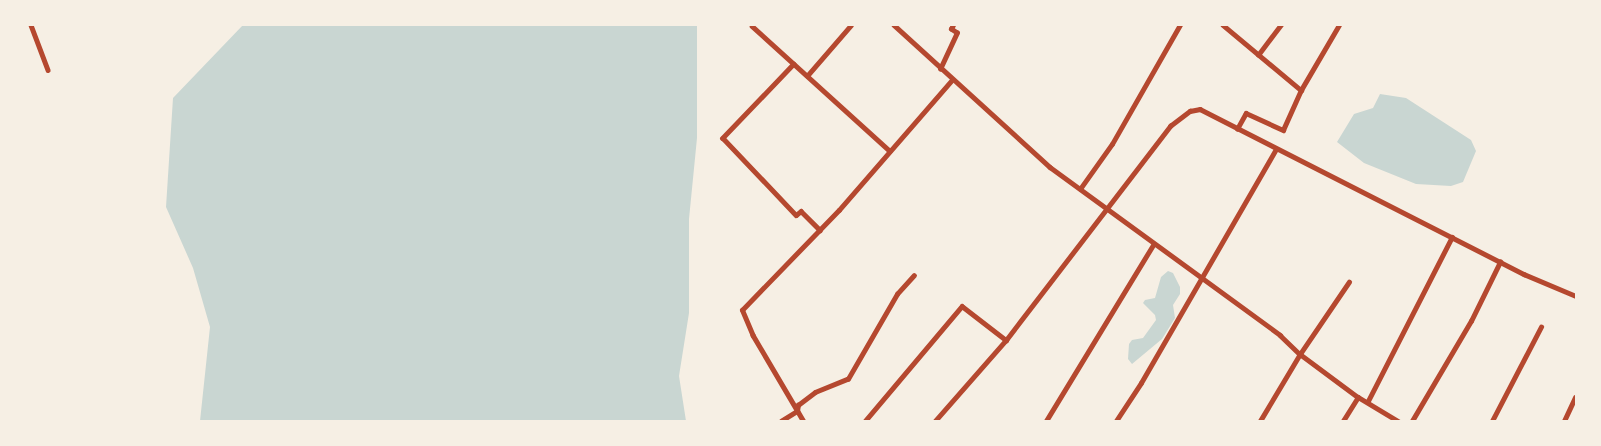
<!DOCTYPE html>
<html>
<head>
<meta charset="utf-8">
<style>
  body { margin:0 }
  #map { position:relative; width:1601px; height:446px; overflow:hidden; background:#f6efe4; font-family:Roboto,sans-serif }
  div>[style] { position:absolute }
  .water>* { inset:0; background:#c9d6d2 }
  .minor>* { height:4.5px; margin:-2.25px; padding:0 2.25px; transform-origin:2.25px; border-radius:2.25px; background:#b5482f }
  span { translate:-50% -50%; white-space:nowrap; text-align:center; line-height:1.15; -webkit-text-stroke:5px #f6efe4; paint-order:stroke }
  .frame { position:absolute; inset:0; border:26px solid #f6efe4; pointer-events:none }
</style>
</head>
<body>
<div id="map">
  <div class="water">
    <div style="clip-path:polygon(243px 25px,697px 25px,697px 138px,689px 219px,689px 313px,679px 376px,686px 421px,200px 421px,210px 327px,193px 268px,166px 207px,173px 98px)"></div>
    <div style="clip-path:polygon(1380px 94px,1406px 98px,1471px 140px,1476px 151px,1463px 182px,1451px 186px,1416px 184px,1364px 163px,1337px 142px,1354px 114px,1373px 108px)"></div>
    <div style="clip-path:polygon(1168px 271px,1173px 273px,1180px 287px,1180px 294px,1173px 305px,1175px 318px,1162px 339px,1132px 364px,1128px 359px,1129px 344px,1132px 340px,1143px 338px,1156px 320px,1155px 315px,1143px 303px,1145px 300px,1155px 298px,1161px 277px)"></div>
  </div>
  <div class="minor">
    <div style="left:31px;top:25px;width:48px;rotate:69.3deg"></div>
    <div style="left:894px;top:25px;width:211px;rotate:42.3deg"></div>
    <div style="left:1050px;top:167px;width:285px;rotate:36.1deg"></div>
    <div style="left:1280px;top:335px;width:28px;rotate:44deg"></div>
    <div style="left:1300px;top:354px;width:72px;rotate:36.6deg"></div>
    <div style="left:1358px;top:397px;width:47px;rotate:31deg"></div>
    <div style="left:1223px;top:25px;width:102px;rotate:39.8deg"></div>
    <div style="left:752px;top:26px;width:186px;rotate:42.2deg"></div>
    <div style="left:1258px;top:55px;width:38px;rotate:-53deg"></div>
    <div style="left:794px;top:64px;width:103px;rotate:133.8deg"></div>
    <div style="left:723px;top:138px;width:106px;rotate:46.5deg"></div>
    <div style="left:796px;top:215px;width:6px;rotate:-39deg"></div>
    <div style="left:801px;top:211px;width:27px;rotate:45deg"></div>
    <div style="left:940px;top:69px;width:40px;rotate:-65deg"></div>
    <div style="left:957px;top:33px;width:7px;rotate:-146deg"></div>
    <div style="left:951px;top:29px;width:4px;rotate:-63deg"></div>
    <div style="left:807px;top:76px;width:67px;rotate:-49.2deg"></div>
    <div style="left:1237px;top:129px;width:18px;rotate:-61deg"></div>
    <div style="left:1246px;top:113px;width:41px;rotate:24.7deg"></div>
    <div style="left:1283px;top:130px;width:44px;rotate:-65.8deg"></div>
    <div style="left:1301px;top:90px;width:75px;rotate:-59.7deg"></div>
    <div style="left:1080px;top:189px;width:55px;rotate:-54.6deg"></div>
    <div style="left:1112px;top:144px;width:137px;rotate:-60.3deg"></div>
    <div style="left:1368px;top:401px;width:184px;rotate:-62.9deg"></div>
    <div style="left:781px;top:421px;width:19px;rotate:-32deg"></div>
    <div style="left:797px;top:411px;width:6px;rotate:-81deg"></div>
    <div style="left:798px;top:405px;width:21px;rotate:-37deg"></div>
    <div style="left:815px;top:392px;width:35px;rotate:-22deg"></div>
    <div style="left:848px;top:379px;width:98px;rotate:-60deg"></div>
    <div style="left:897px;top:294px;width:25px;rotate:-48deg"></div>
    <div style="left:803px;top:421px;width:99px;rotate:-120.5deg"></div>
    <div style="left:753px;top:336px;width:28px;rotate:-113deg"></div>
    <div style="left:742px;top:310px;width:139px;rotate:-45.9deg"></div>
    <div style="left:839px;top:210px;width:172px;rotate:-49deg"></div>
    <div style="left:865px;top:421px;width:150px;rotate:-49.9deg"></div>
    <div style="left:962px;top:306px;width:56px;rotate:37.7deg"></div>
    <div style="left:935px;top:421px;width:108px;rotate:-48.8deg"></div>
    <div style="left:1006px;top:340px;width:270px;rotate:-52.5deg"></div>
    <div style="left:1170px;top:126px;width:25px;rotate:-37deg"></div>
    <div style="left:1190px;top:111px;width:10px;rotate:-11deg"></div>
    <div style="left:1200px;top:109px;width:364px;rotate:27deg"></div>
    <div style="left:1524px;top:274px;width:56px;rotate:22.9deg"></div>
    <div style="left:1046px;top:421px;width:206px;rotate:-58.7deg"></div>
    <div style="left:1116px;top:421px;width:45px;rotate:-56.7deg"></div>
    <div style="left:1141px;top:383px;width:270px;rotate:-60deg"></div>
    <div style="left:1260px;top:421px;width:78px;rotate:-59.2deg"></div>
    <div style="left:1300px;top:354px;width:87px;rotate:-55.8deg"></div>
    <div style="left:1343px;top:421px;width:28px;rotate:-58deg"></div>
    <div style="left:1412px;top:421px;width:116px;rotate:-59.5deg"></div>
    <div style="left:1471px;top:321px;width:66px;rotate:-63.8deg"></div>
    <div style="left:1492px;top:421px;width:106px;rotate:-62.5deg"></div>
    <div style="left:1564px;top:421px;width:26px;rotate:-65deg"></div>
  </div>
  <div class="frame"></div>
</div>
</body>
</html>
